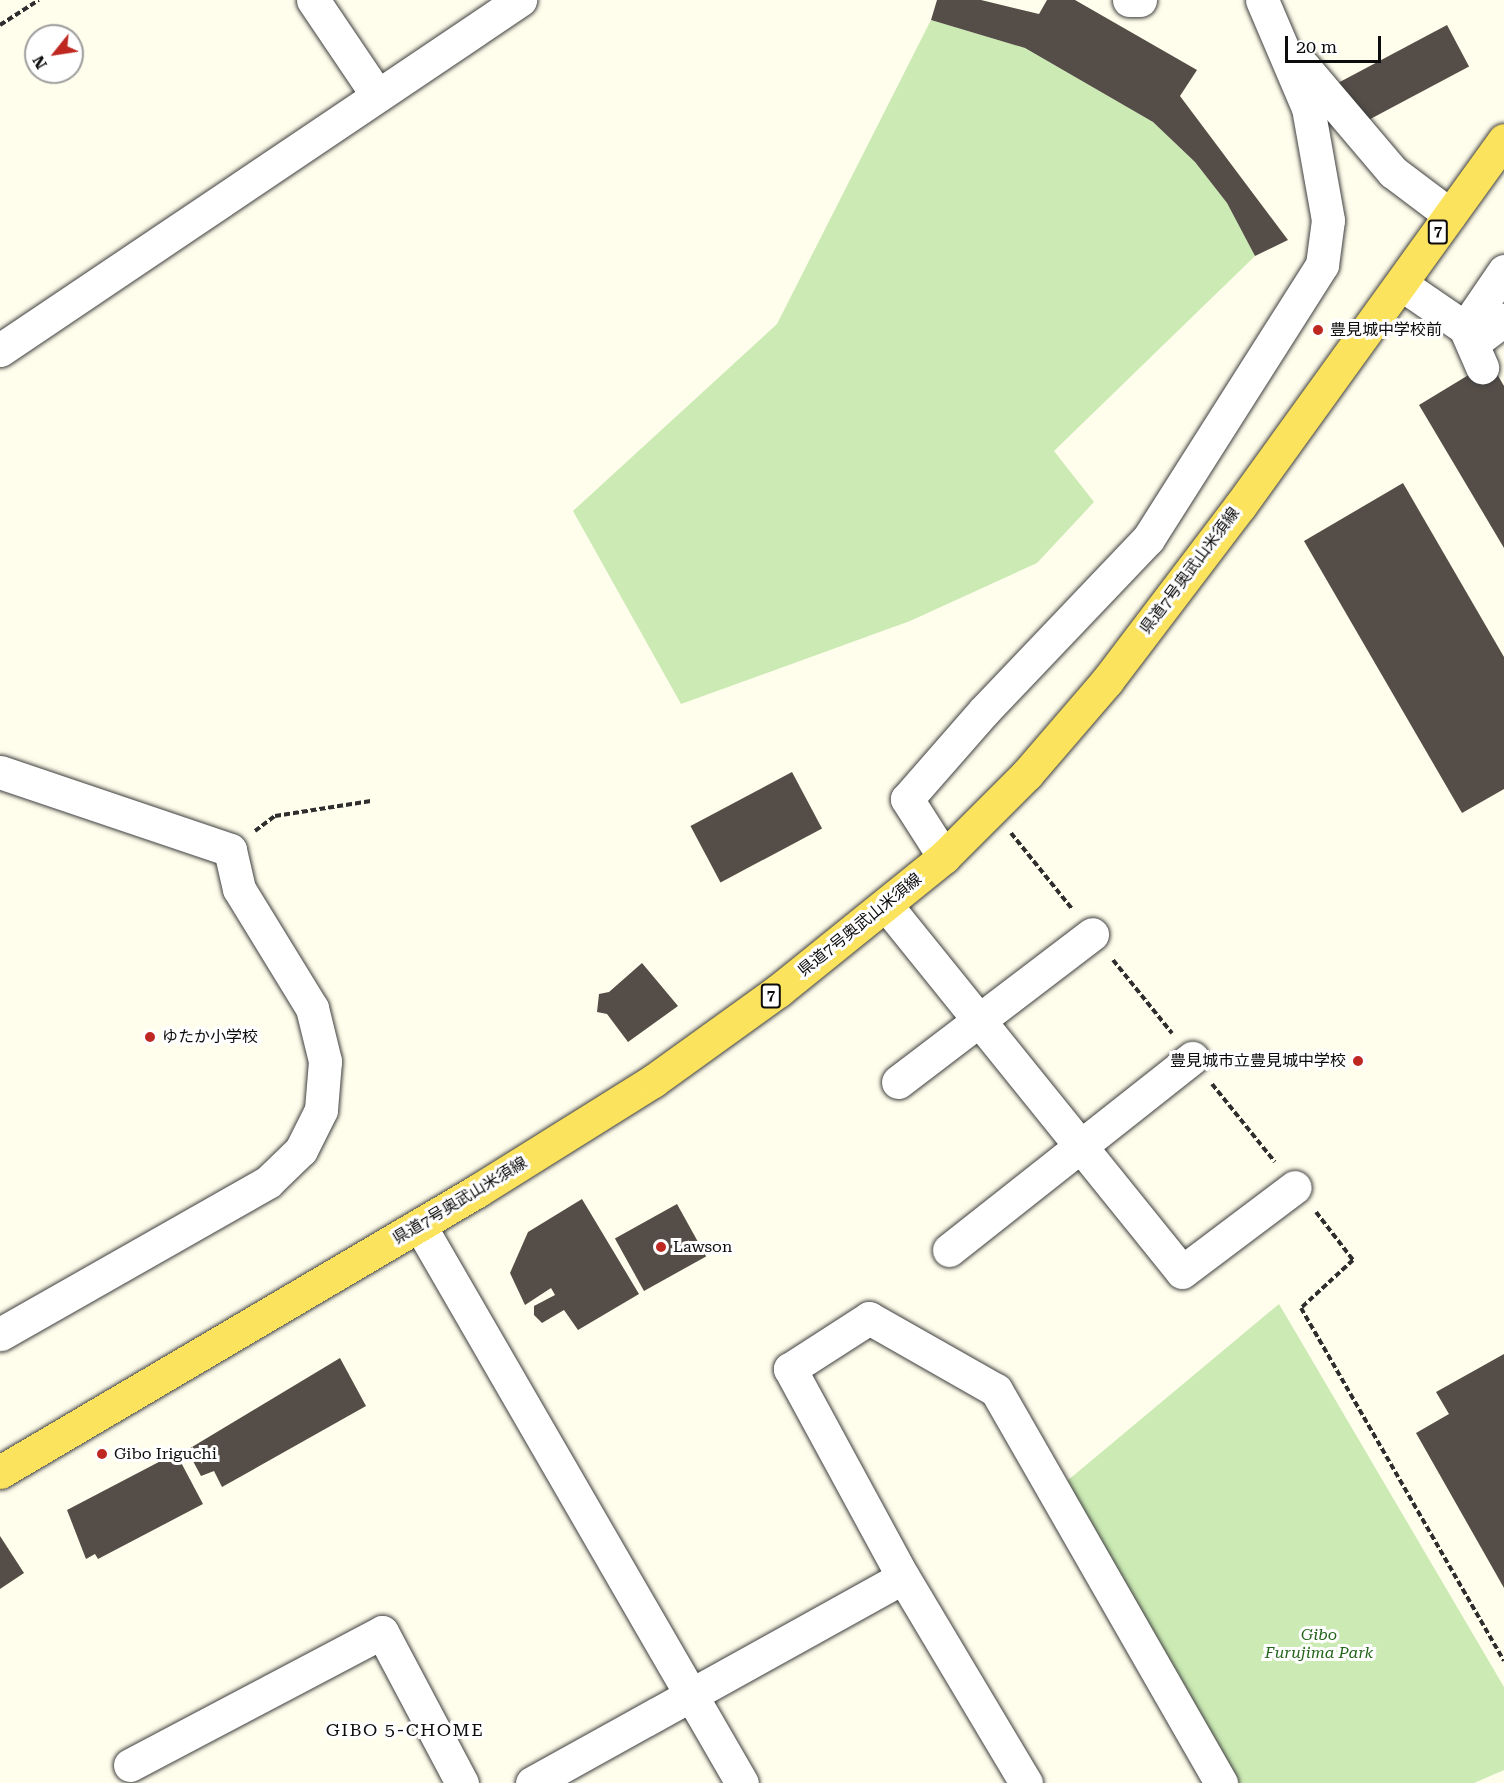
<!DOCTYPE html>
<html>
<head>
<meta charset="utf-8">
<style>
  body { margin:0 }
  #map { position:relative; width:1504px; height:1783px; overflow:hidden; background:#fffdeb; font-family:"Roboto Serif","Noto Sans JP",serif }
  div>[style] { position:absolute }
  .green>* { inset:0; background:#cbeab4 }
  .building>* { inset:0; background:#554e48; transform-origin:0 0 }
  .path>* { height:4px; margin-top:-2px; transform-origin:0; background:repeating-linear-gradient(90deg,#2e2e2e 0 6px,transparent 0 9px) }
  .roads { filter:drop-shadow(0 0 2px #3f3f3f) drop-shadow(0 0 2px #3f3f3f) }
  .minor>* { height:33px; margin:-16.5px; padding:0 16.5px; transform-origin:16.5px; border-radius:16.5px; background:#fff }
  .major>* { height:33px; margin:-16.5px; padding:0 16.5px; transform-origin:16.5px; border-radius:16.5px; background:#fce35e }
  .dots>* { width:16px; height:16px; translate:-50% -50%; box-sizing:border-box; border:3px solid #fff; border-radius:50% }
  span { translate:-50% -50%; white-space:nowrap; text-align:center; line-height:1.15; -webkit-text-stroke:6px #fff; paint-order:stroke }
  .shield-label span { padding:2px 4px; background:#fff; border:2px solid; border-radius:4px; -webkit-text-stroke-width:0 }
  .shield-label { font-size:15px; color:#0c0c0c; font-weight:700 }
  .poi-label { font-size:16px; color:#0c0c0c }
  .left { translate:0 -50%; text-align:left }
  .right { translate:-100% -50%; text-align:right }
  .street-label { font-size:16px; color:#0c0c0c }
  .park-label { font-size:16px; color:#24651b; font-style:italic }
  .neighbourhood-label { font-size:18px; color:#0c0c0c; letter-spacing:1.5px }
  .north { position:absolute; left:24px; top:24px; width:60px; height:60px; box-sizing:border-box; background:#fff; border:2px solid #9e9e9e; border-radius:50%; rotate:240deg; font-size:16px; font-weight:700; line-height:24px; text-align:center; color:#0c0c0c }
  .north::after { content:''; display:block; margin:auto; width:21px; height:27px; background:#be2821; clip-path:polygon(50% 0,100% 100%,50% 72%,0 100%) }
  .scale { position:absolute; left:1285px; top:36px; width:96px; height:27px; box-sizing:border-box; border:3px solid #0c0c0c; border-top:0; padding-left:8px; font-size:18px; line-height:21px; white-space:nowrap; color:#0c0c0c; -webkit-text-stroke:4px #fff; paint-order:stroke }
</style>
</head>
<body>
<div id="map">
  <div class="green">
    <div style="clip-path:polygon(931px 20px,1025px 48px,1153px 122px,1195px 162px,1227px 203px,1255px 256px,1054px 451px,1094px 502px,1037px 563px,910px 621px,681px 704px,573px 511px,777px 324px)"></div>
    <div style="clip-path:polygon(1279px 1304px,1504px 1687px,1504px 1770px,1474px 1783px,1239px 1783px,1067px 1481px)"></div>
  </div>
  <div class="building">
    <div style="clip-path:polygon(937px 0,981px 0,1039px 14px,1047px 0,1075px 0,1197px 70px,1180px 96px,1288px 240px,1255px 256px,1227px 203px,1195px 162px,1153px 122px,1025px 48px,931px 20px)"></div>
    <div style="left:1447px;top:25px;width:47px;height:123px;rotate:62deg"></div>
    <div style="clip-path:polygon(1490px 362px,1504px 386px,1504px 548px,1419px 405px)"></div>
    <div style="clip-path:polygon(1403px 483px,1504px 657px,1504px 789px,1462px 813px,1304px 541px)"></div>
    <div style="left:792px;top:772px;width:64px;height:115px;rotate:62deg"></div>
    <div style="clip-path:polygon(642px 963px,678px 1006px,628px 1042px,607px 1014px,597px 1012px,599px 994px,609px 992px)"></div>
    <div style="clip-path:polygon(582px 1199px,639px 1294px,578px 1330px,564px 1310px,542px 1323px,534px 1315px,534px 1306px,555px 1295px,551px 1288px,525px 1305px,510px 1273px,528px 1232px)"></div>
    <div style="left:677px;top:1204px;width:60px;height:71px;rotate:61deg"></div>
    <div style="clip-path:polygon(1504px 1354px,1504px 1588px,1416px 1433px,1449px 1414px,1436px 1392px)"></div>
    <div style="clip-path:polygon(340px 1358px,366px 1406px,222px 1487px,214px 1471px,201px 1476px,187px 1450px)"></div>
    <div style="clip-path:polygon(176px 1453px,203px 1504px,98px 1559px,95px 1554px,86px 1559px,67px 1510px)"></div>
    <div style="clip-path:polygon(0 1536px,24px 1573px,0 1589px)"></div>
  </div>
  <div class="path">
    <div style="left:0;top:25px;width:46px;rotate:-32.7deg"></div>
    <div style="left:255px;top:831px;width:25px;rotate:-37deg"></div>
    <div style="left:275px;top:816px;width:97px;rotate:-8.9deg"></div>
    <div style="left:1011px;top:833px;width:97px;rotate:51.2deg"></div>
    <div style="left:1113px;top:960px;width:94px;rotate:51.1deg"></div>
    <div style="left:1212px;top:1084px;width:100px;rotate:51.1deg"></div>
    <div style="left:1316px;top:1212px;width:61px;rotate:52.4deg"></div>
    <div style="left:1353px;top:1260px;width:71px;rotate:137.3deg"></div>
    <div style="left:1301px;top:1308px;width:407px;rotate:60.1deg"></div>
  </div>
  <div class="roads">
    <div class="minor">
      <div style="left:313px;top:0;width:115px;rotate:56deg"></div>
      <div style="left:1129px;top:0;width:11px"></div>
      <div style="left:1303px;top:66px;width:139px;rotate:49.7deg"></div>
      <div style="left:1393px;top:172px;width:71px;rotate:37deg"></div>
      <div style="left:1401px;top:284px;width:78px;rotate:34.5deg"></div>
      <div style="left:1465px;top:328px;width:43px;rotate:66.4deg"></div>
      <div style="left:1465px;top:328px;width:69px;rotate:-55.6deg"></div>
      <div style="left:1473px;top:343px;width:39px;rotate:-37deg"></div>
      <div style="left:0;top:350px;width:627px;rotate:-33.94deg"></div>
      <div style="left:0;top:772px;width:243px;rotate:18.7deg"></div>
      <div style="left:230px;top:850px;width:40px;rotate:77deg"></div>
      <div style="left:239px;top:889px;width:140px;rotate:58.5deg"></div>
      <div style="left:312px;top:1008px;width:55px;rotate:76.2deg"></div>
      <div style="left:325px;top:1061px;width:49px;rotate:94.7deg"></div>
      <div style="left:321px;top:1110px;width:45px;rotate:116.6deg"></div>
      <div style="left:301px;top:1150px;width:46px;rotate:135.9deg"></div>
      <div style="left:268px;top:1182px;width:308px;rotate:150.4deg"></div>
      <div style="left:944px;top:857px;width:69px;rotate:-122.5deg"></div>
      <div style="left:907px;top:799px;width:118px;rotate:-48.8deg"></div>
      <div style="left:985px;top:710px;width:236px;rotate:-46.4deg"></div>
      <div style="left:1148px;top:539px;width:325px;rotate:-57.6deg"></div>
      <div style="left:1322px;top:265px;width:45px;rotate:-82.4deg"></div>
      <div style="left:1328px;top:220px;width:114px;rotate:-100.1deg"></div>
      <div style="left:1308px;top:108px;width:117px;rotate:-113.1deg"></div>
      <div style="left:886px;top:905px;width:471px;rotate:51.1deg"></div>
      <div style="left:1182px;top:1272px;width:141px;rotate:-37deg"></div>
      <div style="left:898px;top:1082px;width:244px;rotate:-37.3deg"></div>
      <div style="left:420px;top:1226px;width:643px;rotate:59.97deg"></div>
      <div style="left:949px;top:1250px;width:310px;rotate:-38.3deg"></div>
      <div style="left:130px;top:1765px;width:285px;rotate:-27.8deg"></div>
      <div style="left:382px;top:1632px;width:171px;rotate:62.1deg"></div>
      <div style="left:532px;top:1783px;width:424px;rotate:-29deg"></div>
      <div style="left:1026px;top:1783px;width:240px;rotate:-120.8deg"></div>
      <div style="left:903px;top:1577px;width:237px;rotate:-118.5deg"></div>
      <div style="left:790px;top:1369px;width:94px;rotate:-32.8deg"></div>
      <div style="left:869px;top:1318px;width:146px;rotate:29.6deg"></div>
      <div style="left:996px;top:1390px;width:453px;rotate:60.2deg"></div>
    </div>
    <div class="major">
      <div style="left:0;top:1472px;width:554px;rotate:-30.5deg"></div>
      <div style="left:477px;top:1191px;width:208px;rotate:-32deg"></div>
      <div style="left:653px;top:1081px;width:154px;rotate:-35.8deg"></div>
      <div style="left:778px;top:991px;width:213px;rotate:-38.9deg"></div>
      <div style="left:944px;top:857px;width:117px;rotate:-45deg"></div>
      <div style="left:1027px;top:774px;width:123px;rotate:-49.3deg"></div>
      <div style="left:1107px;top:681px;width:220px;rotate:-52.8deg"></div>
      <div style="left:1240px;top:506px;width:451px;rotate:-54.2deg"></div>
    </div>
  </div>
  <div class="dots">
    <div style="left:1318px;top:330px;background:#be2821"></div>
    <div style="left:150px;top:1037px;background:#be2821"></div>
    <div style="left:1358px;top:1061px;background:#be2821"></div>
    <div style="left:661px;top:1247px;background:#be2821"></div>
    <div style="left:102px;top:1454px;background:#be2821"></div>
  </div>
  <div class="shield-label">
    <span style="left:1438px;top:232px">7</span>
    <span style="left:771px;top:996px">7</span>
  </div>
  <div class="poi-label">
    <span class="left" style="left:1330px;top:330px">豊見城中学校前</span>
    <span class="left" style="left:162px;top:1037px">ゆたか小学校</span>
    <span class="right" style="left:1346px;top:1061px">豊見城市立豊見城中学校</span>
    <span class="left" style="left:673px;top:1247px">Lawson</span>
    <span class="left" style="left:114px;top:1454px">Gibo Iriguchi</span>
  </div>
  <div class="street-label">
    <span style="left:1190px;top:571px;rotate:-53deg">県道7号奥武山米須線</span>
    <span style="left:860px;top:925px;rotate:-39deg">県道7号奥武山米須線</span>
    <span style="left:460px;top:1201px;rotate:-31deg">県道7号奥武山米須線</span>
  </div>
  <div class="park-label">
    <span style="left:1319px;top:1644px">Gibo<br>Furujima Park</span>
  </div>
  <div class="neighbourhood-label">
    <span style="left:405px;top:1730px">GIBO 5-CHOME</span>
  </div>
  <div class="north">N</div>
  <div class="scale">20 m</div>
</div>
</body>
</html>
